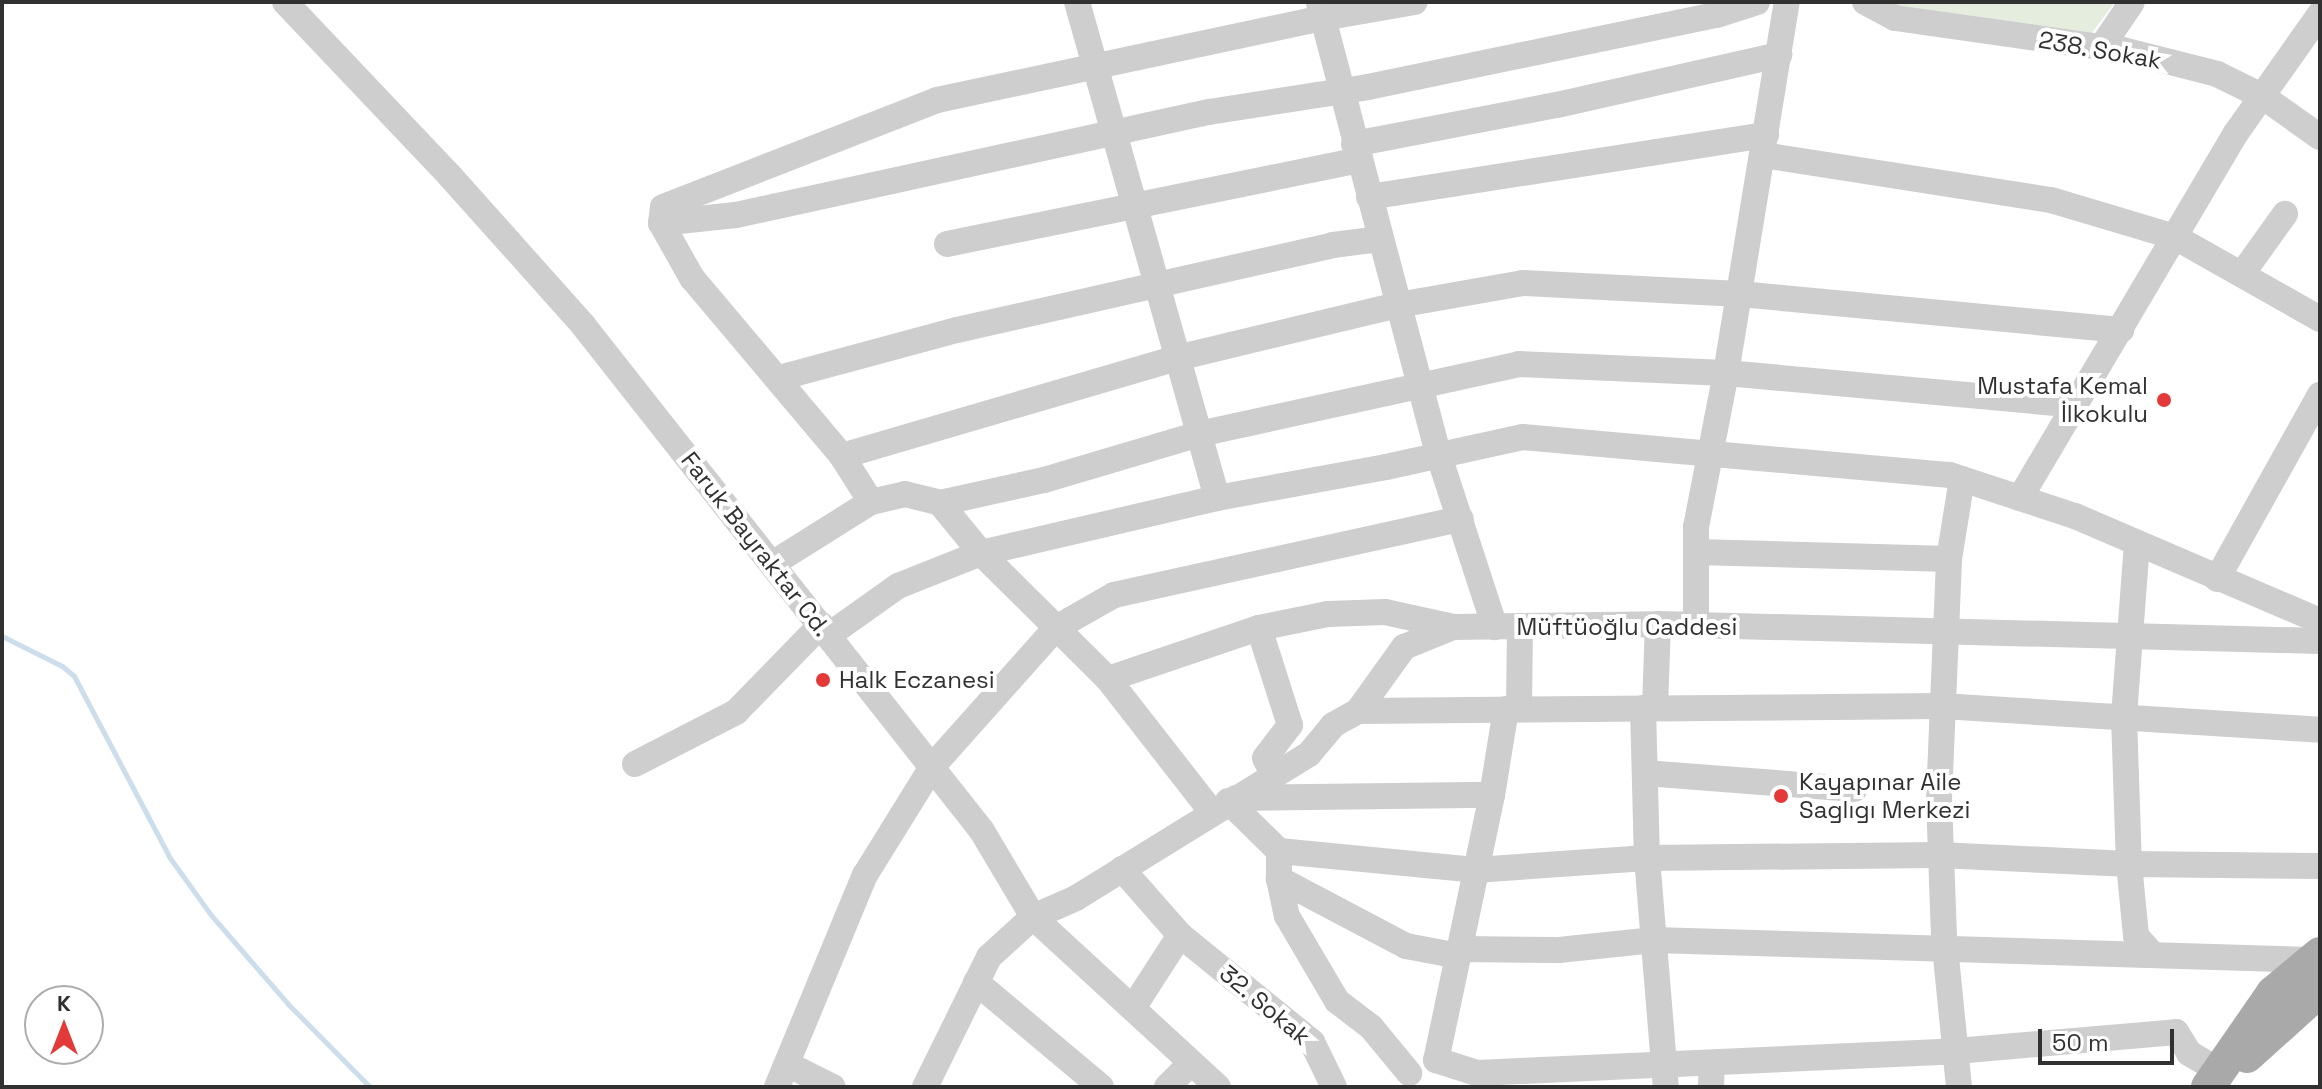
<!DOCTYPE html>
<html>
<head>
<meta charset="utf-8">
<style>
  body { margin:0 }
  #map { position:relative; width:2322px; height:1089px; overflow:hidden; background:#fff; font-family:"Space Grotesk",sans-serif }
  div>[style] { position:absolute }
  .green>* { inset:0; background:#e5eddf }
  .stream>* { height:5px; margin:-2.5px; padding:0 2.5px; transform-origin:2.5px; border-radius:2.5px; background:#ccddec }
  .minor>* { height:26px; margin:-13px; padding:0 13px; transform-origin:13px; border-radius:13px; background:#cecece }
  .major>* { height:34px; margin:-17px; padding:0 17px; transform-origin:17px; border-radius:17px; background:#a9a9a9 }
  .dots>* { width:22px; height:22px; translate:-50% -50%; box-sizing:border-box; border:4px solid #fff; border-radius:50% }
  span { translate:-50% -50%; white-space:nowrap; text-align:center; line-height:1.15; -webkit-text-stroke:8px #fff; paint-order:stroke }
  .street-label { font-size:24px; color:#313131 }
  .poi-label { font-size:24px; color:#313131 }
  .right { translate:-100% -50%; text-align:right }
  .left { translate:0 -50%; text-align:left }
  .frame { position:absolute; inset:0; border:4px solid #313131; pointer-events:none }
  .north { position:absolute; left:24px; top:985px; width:80px; height:80px; box-sizing:border-box; background:#fff; border:2px solid #adadad; border-radius:50%; rotate:0deg; font-size:22px; font-weight:700; line-height:32px; text-align:center; color:#313131 }
  .north::after { content:''; display:block; margin:auto; width:28px; height:36px; background:#e33938; clip-path:polygon(50% 0,100% 100%,50% 72%,0 100%) }
  .scale { position:absolute; left:2038px; top:1029px; width:136px; height:36px; box-sizing:border-box; border:4px solid #313131; border-top:0; padding-left:10px; font-size:24px; line-height:28px; white-space:nowrap; color:#313131; -webkit-text-stroke:6px #fff; paint-order:stroke }
</style>
</head>
<body>
<div id="map">
  <div class="green">
    <div style="clip-path:polygon(1897px 2px,2115px 2px,2089px 37px,1898px 10px)"></div>
  </div>
  <div class="stream">
    <div style="left:2px;top:636px;width:67px;rotate:26.6deg"></div>
    <div style="left:62px;top:666px;width:16px;rotate:40deg"></div>
    <div style="left:74px;top:676px;width:206px;rotate:62.2deg"></div>
    <div style="left:170px;top:858px;width:70px;rotate:54.3deg"></div>
    <div style="left:211px;top:915px;width:118px;rotate:49.1deg"></div>
    <div style="left:288px;top:1004px;width:117px;rotate:45.3deg"></div>
  </div>
  <div class="minor">
    <div style="left:285px;top:2px;width:240px;rotate:46.5deg"></div>
    <div style="left:450px;top:176px;width:200px;rotate:48.2deg"></div>
    <div style="left:583px;top:325px;width:644px;rotate:51.74deg"></div>
    <div style="left:982px;top:831px;width:100px;rotate:59.3deg"></div>
    <div style="left:1033px;top:917px;width:59px;rotate:137.7deg"></div>
    <div style="left:989px;top:957px;width:145px;rotate:116.2deg"></div>
    <div style="left:1077px;top:2px;width:449px;rotate:74.2deg"></div>
    <div style="left:1199px;top:434px;width:328px;rotate:-12.3deg"></div>
    <div style="left:1519px;top:364px;width:207px;rotate:2.5deg"></div>
    <div style="left:1726px;top:373px;width:351px;rotate:5.2deg"></div>
    <div style="left:1865px;top:2px;width:34px;rotate:28deg"></div>
    <div style="left:1895px;top:18px;width:230px;rotate:8deg"></div>
    <div style="left:2123px;top:50px;width:97px;rotate:14.3deg"></div>
    <div style="left:2217px;top:74px;width:50px;rotate:26.1deg"></div>
    <div style="left:2262px;top:96px;width:71px;rotate:35.3deg"></div>
    <div style="left:1319px;top:3px;width:469px;rotate:75.2deg"></div>
    <div style="left:1439px;top:456px;width:180px;rotate:71.9deg"></div>
    <div style="left:2101px;top:48px;width:55px;rotate:-56deg"></div>
    <div style="left:1354px;top:144px;width:207px;rotate:-10.9deg"></div>
    <div style="left:1557px;top:105px;width:228px;rotate:-12.7deg"></div>
    <div style="left:1763px;top:155px;width:291px;rotate:8.9deg"></div>
    <div style="left:2051px;top:200px;width:129px;rotate:16.6deg"></div>
    <div style="left:2175px;top:237px;width:167px;rotate:29.5deg"></div>
    <div style="left:1369px;top:197px;width:402px;rotate:-8.9deg"></div>
    <div style="left:661px;top:223px;width:75px;rotate:-6.1deg"></div>
    <div style="left:736px;top:215px;width:484px;rotate:-12.3deg"></div>
    <div style="left:1209px;top:112px;width:161px;rotate:-8.9deg"></div>
    <div style="left:1368px;top:87px;width:356px;rotate:-11.7deg"></div>
    <div style="left:1717px;top:15px;width:42px;rotate:-18deg"></div>
    <div style="left:947px;top:244px;width:420px;rotate:-11.5deg"></div>
    <div style="left:2242px;top:274px;width:74px;rotate:-54.4deg"></div>
    <div style="left:779px;top:378px;width:184px;rotate:-15.1deg"></div>
    <div style="left:957px;top:330px;width:385px;rotate:-12.7deg"></div>
    <div style="left:1333px;top:245px;width:47px;rotate:-7.3deg"></div>
    <div style="left:842px;top:456px;width:349px;rotate:-16.3deg"></div>
    <div style="left:1177px;top:358px;width:227px;rotate:-13.5deg"></div>
    <div style="left:1398px;top:305px;width:127px;rotate:-10deg"></div>
    <div style="left:1523px;top:283px;width:217px;rotate:2.9deg"></div>
    <div style="left:1740px;top:294px;width:383px;rotate:5.4deg"></div>
    <div style="left:2020px;top:498px;width:424px;rotate:-59.4deg"></div>
    <div style="left:2236px;top:133px;width:146px;rotate:-54.8deg"></div>
    <div style="left:871px;top:502px;width:35px;rotate:-13deg"></div>
    <div style="left:905px;top:494px;width:36px;rotate:14deg"></div>
    <div style="left:940px;top:503px;width:65px;rotate:50.6deg"></div>
    <div style="left:981px;top:553px;width:179px;rotate:44.8deg"></div>
    <div style="left:1108px;top:679px;width:169px;rotate:52deg"></div>
    <div style="left:940px;top:503px;width:107px;rotate:-12.5deg"></div>
    <div style="left:1044px;top:480px;width:162px;rotate:-16.5deg"></div>
    <div style="left:1199px;top:434px;width:66px;rotate:74.3deg"></div>
    <div style="left:2137px;top:543px;width:173px;rotate:94.3deg"></div>
    <div style="left:2124px;top:716px;width:148px;rotate:88.1deg"></div>
    <div style="left:2129px;top:864px;width:72px;rotate:84.4deg"></div>
    <div style="left:2136px;top:936px;width:25px;rotate:48deg"></div>
    <div style="left:1696px;top:552px;width:253px;rotate:1.6deg"></div>
    <div style="left:772px;top:564px;width:117px;rotate:-32.1deg"></div>
    <div style="left:871px;top:502px;width:54px;rotate:-122.2deg"></div>
    <div style="left:842px;top:456px;width:233px;rotate:-130.1deg"></div>
    <div style="left:692px;top:278px;width:63px;rotate:-119.4deg"></div>
    <div style="left:661px;top:223px;width:16px;rotate:-83deg"></div>
    <div style="left:663px;top:207px;width:294px;rotate:-21.3deg"></div>
    <div style="left:937px;top:100px;width:395px;rotate:-12deg"></div>
    <div style="left:1323px;top:18px;width:93px;rotate:-9.9deg"></div>
    <div style="left:2217px;top:579px;width:211px;rotate:-60.8deg"></div>
    <div style="left:1696px;top:626px;width:99px;rotate:-90deg"></div>
    <div style="left:1696px;top:527px;width:157px;rotate:-79deg"></div>
    <div style="left:1726px;top:373px;width:376px;rotate:-80.7deg"></div>
    <div style="left:1259px;top:628px;width:102px;rotate:72.3deg"></div>
    <div style="left:1290px;top:725px;width:41px;rotate:127.1deg"></div>
    <div style="left:1265px;top:758px;width:18px;rotate:63deg"></div>
    <div style="left:829px;top:635px;width:85px;rotate:-35.4deg"></div>
    <div style="left:898px;top:586px;width:89px;rotate:-21.7deg"></div>
    <div style="left:981px;top:553px;width:242px;rotate:-13.1deg"></div>
    <div style="left:1217px;top:498px;width:172px;rotate:-10.4deg"></div>
    <div style="left:1386px;top:467px;width:140px;rotate:-12.4deg"></div>
    <div style="left:1523px;top:437px;width:429px;rotate:5.1deg"></div>
    <div style="left:1950px;top:475px;width:132px;rotate:18.2deg"></div>
    <div style="left:2075px;top:516px;width:267px;rotate:23.2deg"></div>
    <div style="left:1108px;top:679px;width:159px;rotate:-18.7deg"></div>
    <div style="left:1259px;top:628px;width:70px;rotate:-11.5deg"></div>
    <div style="left:1328px;top:614px;width:57px;rotate:-2deg"></div>
    <div style="left:1385px;top:612px;width:70px;rotate:12.4deg"></div>
    <div style="left:1519px;top:708px;width:82px;rotate:-89.3deg"></div>
    <div style="left:1643px;top:708px;width:150px;rotate:88.5deg"></div>
    <div style="left:1647px;top:858px;width:230px;rotate:85.3deg"></div>
    <div style="left:1655px;top:708px;width:84px;rotate:-88deg"></div>
    <div style="left:1506px;top:709px;width:87px;rotate:99.2deg"></div>
    <div style="left:1492px;top:795px;width:271px;rotate:101.9deg"></div>
    <div style="left:1436px;top:1060px;width:43px;rotate:17.6deg"></div>
    <div style="left:1477px;top:1073px;width:480px;rotate:-2.6deg"></div>
    <div style="left:1956px;top:1051px;width:221px;rotate:-4.9deg"></div>
    <div style="left:2176px;top:1032px;width:25px;rotate:58deg"></div>
    <div style="left:2189px;top:1053px;width:35px;rotate:31deg"></div>
    <div style="left:1358px;top:711px;width:584px;rotate:-0.49deg"></div>
    <div style="left:1942px;top:706px;width:379px;rotate:3.6deg"></div>
    <div style="left:635px;top:764px;width:114px;rotate:-27.2deg"></div>
    <div style="left:736px;top:712px;width:122px;rotate:-45.7deg"></div>
    <div style="left:1645px;top:773px;width:210px;rotate:4.4deg"></div>
    <div style="left:1236px;top:798px;width:256px;rotate:-0.7deg"></div>
    <div style="left:1228px;top:801px;width:71px;rotate:44.4deg"></div>
    <div style="left:1122px;top:869px;width:88px;rotate:48.7deg"></div>
    <div style="left:1180px;top:935px;width:87px;rotate:122.8deg"></div>
    <div style="left:1279px;top:879px;width:38px;rotate:78deg"></div>
    <div style="left:1287px;top:916px;width:99px;rotate:59.5deg"></div>
    <div style="left:1337px;top:1001px;width:43px;rotate:37.4deg"></div>
    <div style="left:1371px;top:1027px;width:60px;rotate:50.4deg"></div>
    <div style="left:1180px;top:935px;width:170px;rotate:39deg"></div>
    <div style="left:1312px;top:1042px;width:50px;rotate:63.9deg"></div>
    <div style="left:1460px;top:949px;width:99px;rotate:0.6deg"></div>
    <div style="left:1559px;top:950px;width:96px;rotate:-6deg"></div>
    <div style="left:1654px;top:940px;width:658px;rotate:1.74deg"></div>
    <div style="left:1459px;top:956px;width:54px;rotate:-169.3deg"></div>
    <div style="left:1406px;top:946px;width:144px;rotate:-152.2deg"></div>
    <div style="left:1279px;top:879px;width:28px;rotate:-90deg"></div>
    <div style="left:1279px;top:851px;width:197px;rotate:5.5deg"></div>
    <div style="left:1475px;top:870px;width:172px;rotate:-4deg"></div>
    <div style="left:1647px;top:858px;width:292px;rotate:-0.6deg"></div>
    <div style="left:1939px;top:855px;width:190px;rotate:2.7deg"></div>
    <div style="left:2129px;top:864px;width:191px;rotate:0.6deg"></div>
    <div style="left:976px;top:982px;width:163px;rotate:40deg"></div>
    <div style="left:787px;top:1064px;width:51px;rotate:26.6deg"></div>
    <div style="left:777px;top:1087px;width:230px;rotate:-67.5deg"></div>
    <div style="left:865px;top:875px;width:127px;rotate:-58.2deg"></div>
    <div style="left:932px;top:767px;width:186px;rotate:-48.3deg"></div>
    <div style="left:1056px;top:628px;width:67px;rotate:-29.6deg"></div>
    <div style="left:1114px;top:595px;width:355px;rotate:-12.4deg"></div>
    <div style="left:1167px;top:1087px;width:33px;rotate:-45deg"></div>
    <div style="left:1218px;top:1087px;width:251px;rotate:-137.4deg"></div>
    <div style="left:1033px;top:917px;width:47px;rotate:-23.8deg"></div>
    <div style="left:1076px;top:898px;width:274px;rotate:-31.7deg"></div>
    <div style="left:1309px;top:754px;width:38px;rotate:-50deg"></div>
    <div style="left:1333px;top:725px;width:29px;rotate:-29deg"></div>
    <div style="left:1358px;top:711px;width:79px;rotate:-54.3deg"></div>
    <div style="left:1404px;top:647px;width:53px;rotate:-22.2deg"></div>
    <div style="left:1453px;top:627px;width:205px;rotate:-0.8deg"></div>
    <div style="left:1658px;top:624px;width:662px;rotate:1.47deg"></div>
    <div style="left:1711px;top:1087px;width:24px;rotate:-88deg"></div>
    <div style="left:1959px;top:1087px;width:152px;rotate:-95.7deg"></div>
    <div style="left:1944px;top:936px;width:137px;rotate:-92.1deg"></div>
    <div style="left:1939px;top:799px;width:240px;rotate:-87.6deg"></div>
    <div style="left:1949px;top:559px;width:81px;rotate:-80.8deg"></div>
  </div>
  <div class="major">
    <div style="left:2247px;top:1056px;width:98px;rotate:-42.1deg"></div>
    <div style="left:2208px;top:1087px;width:114px;rotate:-55.3deg"></div>
    <div style="left:2273px;top:993px;width:61px;rotate:-39.7deg"></div>
  </div>
  <div class="dots">
    <div style="left:2164px;top:400px;background:#e33938"></div>
    <div style="left:823px;top:680px;background:#e33938"></div>
    <div style="left:1781px;top:796px;background:#e33938"></div>
  </div>
  <div class="street-label">
    <span style="left:2100px;top:50px;rotate:10deg">238. Sokak</span>
    <span style="left:756px;top:544px;rotate:52deg">Faruk Bayraktar Cd.</span>
    <span style="left:1627px;top:627px">Müftüoğlu Caddesi</span>
    <span style="left:1265px;top:1005px;rotate:40deg">32. Sokak</span>
  </div>
  <div class="poi-label">
    <span class="right" style="left:2148px;top:400px">Mustafa Kemal<br>İlkokulu</span>
    <span class="left" style="left:839px;top:680px">Halk Eczanesi</span>
    <span class="left" style="left:1799px;top:796px">Kayapınar Aile<br>Saglıgı Merkezi</span>
  </div>
  <div class="frame"></div>
  <div class="north">K</div>
  <div class="scale">50 m</div>
</div>
</body>
</html>
